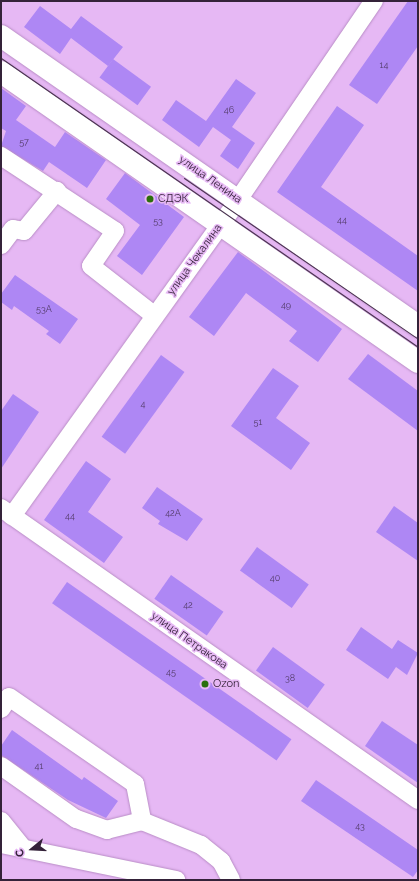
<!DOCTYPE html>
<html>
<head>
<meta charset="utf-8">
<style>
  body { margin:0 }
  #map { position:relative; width:419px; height:881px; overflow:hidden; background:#e6b8f4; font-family:Raleway,sans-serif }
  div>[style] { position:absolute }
  .building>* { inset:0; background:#ae87f4; transform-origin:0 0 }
  .roads { filter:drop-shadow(0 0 1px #b98dc6) drop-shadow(0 0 1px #b98dc6) }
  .minor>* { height:18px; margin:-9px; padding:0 9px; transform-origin:9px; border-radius:9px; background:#fff }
  .major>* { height:22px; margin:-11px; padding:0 11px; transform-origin:11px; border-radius:11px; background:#fff }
  .tram>* { height:1px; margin:-0.5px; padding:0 0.5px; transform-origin:0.5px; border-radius:0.5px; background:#4a3450 }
  .dots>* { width:11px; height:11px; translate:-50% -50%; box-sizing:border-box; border:2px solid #e6b8f4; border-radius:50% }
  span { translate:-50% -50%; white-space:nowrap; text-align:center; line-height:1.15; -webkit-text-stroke:3px #e6b8f4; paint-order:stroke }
  .number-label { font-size:9px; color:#523b68 }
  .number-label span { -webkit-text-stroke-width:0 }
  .street-label { font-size:11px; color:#342239 }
  .poi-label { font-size:11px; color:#342239 }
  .left { translate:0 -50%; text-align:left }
  .frame { position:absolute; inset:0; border:2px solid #342239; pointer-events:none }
  .north { position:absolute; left:12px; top:829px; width:40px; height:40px; -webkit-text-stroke:3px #e6b8f4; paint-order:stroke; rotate:252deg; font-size:11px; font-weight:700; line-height:16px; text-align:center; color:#342239 }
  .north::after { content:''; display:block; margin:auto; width:14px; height:18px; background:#342239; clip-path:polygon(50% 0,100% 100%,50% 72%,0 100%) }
</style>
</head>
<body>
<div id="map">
  <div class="building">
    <div style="clip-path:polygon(408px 1px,418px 1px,418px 46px,377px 104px,349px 85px)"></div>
    <div style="clip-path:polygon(40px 6px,71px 29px,81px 16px,123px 47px,108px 66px,71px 38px,60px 54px,24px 27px)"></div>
    <div style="left:113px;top:59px;width:47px;height:23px;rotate:36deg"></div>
    <div style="clip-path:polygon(236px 79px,256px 93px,232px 127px,255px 143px,238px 169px,220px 156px,231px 140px,213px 127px,199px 147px,162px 120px,176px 100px,206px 121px)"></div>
    <div style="clip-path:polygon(1px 88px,26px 106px,16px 120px,55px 147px,65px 132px,106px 160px,87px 188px,49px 162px,43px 171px,1px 146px,6px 131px,1px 128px)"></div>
    <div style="clip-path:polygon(337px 106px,364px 125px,321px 187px,418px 256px,418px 291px,277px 192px)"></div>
    <div style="clip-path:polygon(125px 173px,184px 217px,142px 275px,117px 256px,140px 225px,106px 199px)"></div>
    <div style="clip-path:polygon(238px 252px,342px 329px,318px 362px,289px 341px,297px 331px,246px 293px,214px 336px,189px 317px)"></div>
    <div style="clip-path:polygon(15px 275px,78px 319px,60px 344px,46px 334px,49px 331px,14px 306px,12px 310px,1px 302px,1px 294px)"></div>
    <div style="clip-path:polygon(368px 354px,418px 391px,418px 431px,348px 379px)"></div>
    <div style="left:161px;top:355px;width:29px;height:101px;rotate:36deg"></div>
    <div style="clip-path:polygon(273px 368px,299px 386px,276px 418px,310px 443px,291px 470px,231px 426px)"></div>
    <div style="clip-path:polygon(13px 394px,39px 412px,1px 469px,1px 411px)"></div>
    <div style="clip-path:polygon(86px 461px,111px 479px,88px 512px,123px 537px,104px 563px,44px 520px)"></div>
    <div style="clip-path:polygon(157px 487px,203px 519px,187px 541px,158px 524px,160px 521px,142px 508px)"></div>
    <div style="clip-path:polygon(394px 506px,418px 523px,418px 561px,376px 532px)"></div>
    <div style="left:257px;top:547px;width:64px;height:29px;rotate:36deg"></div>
    <div style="left:171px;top:575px;width:64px;height:29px;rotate:35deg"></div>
    <div style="left:67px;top:582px;width:274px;height:26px;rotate:35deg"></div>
    <div style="clip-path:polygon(361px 627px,392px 649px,398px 640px,418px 653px,407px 675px,396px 667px,388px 679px,346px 650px)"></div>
    <div style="left:273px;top:647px;width:64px;height:29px;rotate:36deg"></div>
    <div style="clip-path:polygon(382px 721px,418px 745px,418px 783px,365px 746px)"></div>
    <div style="clip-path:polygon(12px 730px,82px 780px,84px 777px,118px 801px,106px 818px,68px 800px,1px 755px,1px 746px)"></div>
    <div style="clip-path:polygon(316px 780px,418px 850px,418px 870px,413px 877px,301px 801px)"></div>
  </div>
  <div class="roads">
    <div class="minor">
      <div style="left:1px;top:156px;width:136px;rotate:33.3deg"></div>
      <div style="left:115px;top:231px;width:42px;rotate:124.4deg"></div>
      <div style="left:91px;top:266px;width:81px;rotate:38deg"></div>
      <div style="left:1px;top:245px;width:20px;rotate:-53deg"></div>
      <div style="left:13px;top:229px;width:11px;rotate:10deg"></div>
      <div style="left:24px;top:231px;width:52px;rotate:-50.5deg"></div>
      <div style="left:1px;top:508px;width:509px;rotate:35deg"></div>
      <div style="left:12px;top:516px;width:388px;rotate:-54.4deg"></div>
      <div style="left:238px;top:200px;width:241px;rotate:-55.7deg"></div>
      <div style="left:1px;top:709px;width:14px;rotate:-56deg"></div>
      <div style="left:9px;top:697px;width:153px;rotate:34.6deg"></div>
      <div style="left:135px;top:784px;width:38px;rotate:79deg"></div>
      <div style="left:142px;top:821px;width:36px;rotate:166deg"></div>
      <div style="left:107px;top:830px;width:33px;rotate:-160deg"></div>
      <div style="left:76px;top:819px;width:92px;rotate:-144.8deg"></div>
      <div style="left:1px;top:821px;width:33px;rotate:51deg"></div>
      <div style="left:142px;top:821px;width:64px;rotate:22.1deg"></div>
      <div style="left:201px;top:845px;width:26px;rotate:39deg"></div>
      <div style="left:221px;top:861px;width:21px;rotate:62deg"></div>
      <div style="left:1px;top:844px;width:179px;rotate:11.6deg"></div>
    </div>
    <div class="major">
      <div style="left:1px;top:36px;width:508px;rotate:34.82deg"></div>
      <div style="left:1px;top:72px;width:508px;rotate:34.82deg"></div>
    </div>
  </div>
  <div class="tram">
    <div style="left:1px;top:58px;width:507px;rotate:34.72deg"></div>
    <div style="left:184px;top:178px;width:284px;rotate:34.5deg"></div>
  </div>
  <div class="dots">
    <div style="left:150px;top:199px;background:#2b6f0b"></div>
    <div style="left:205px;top:684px;background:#2b6f0b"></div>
  </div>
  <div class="number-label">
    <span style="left:384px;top:65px">14</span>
    <span style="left:229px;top:110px">46</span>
    <span style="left:24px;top:142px">57</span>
    <span style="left:342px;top:220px">44</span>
    <span style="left:158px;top:221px">53</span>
    <span style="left:286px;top:305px">49</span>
    <span style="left:44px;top:309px">53А</span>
    <span style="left:143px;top:404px">4</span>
    <span style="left:258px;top:422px">51</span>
    <span style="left:173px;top:513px">42А</span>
    <span style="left:70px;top:516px">44</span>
    <span style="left:275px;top:578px">40</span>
    <span style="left:188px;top:605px">42</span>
    <span style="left:171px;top:672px">45</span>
    <span style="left:290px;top:678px">38</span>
    <span style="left:39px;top:766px">41</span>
    <span style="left:360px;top:826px">43</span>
  </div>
  <div class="street-label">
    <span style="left:210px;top:180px;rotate:35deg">улица Ленина</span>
    <span style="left:195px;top:260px;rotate:-54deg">улица Чекалина</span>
    <span style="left:189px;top:641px;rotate:35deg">улица Петракова</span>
  </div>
  <div class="poi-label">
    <span class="left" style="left:158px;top:199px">СДЭК</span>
    <span class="left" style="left:213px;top:684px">Ozon</span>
  </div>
  <div class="frame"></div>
  <div class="north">С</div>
</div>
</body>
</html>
